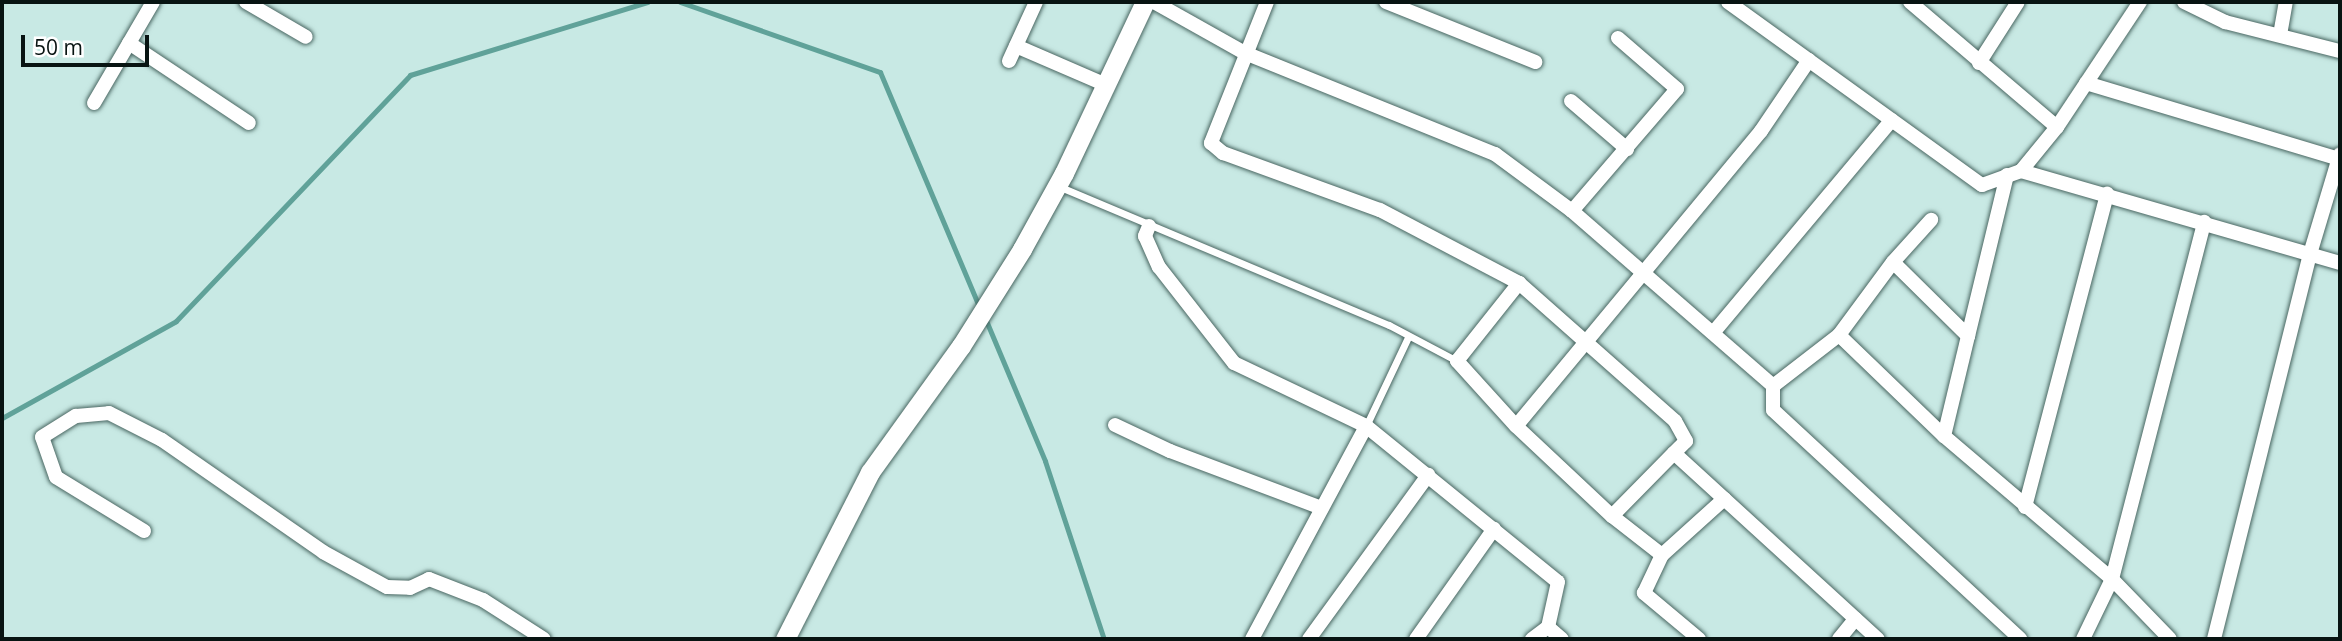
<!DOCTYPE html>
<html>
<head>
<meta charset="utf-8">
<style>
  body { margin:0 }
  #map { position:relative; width:2342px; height:641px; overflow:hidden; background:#c8e9e4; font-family:"Open Sans",sans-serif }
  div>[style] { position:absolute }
  .stream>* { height:5px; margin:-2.5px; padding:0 2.5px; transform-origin:2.5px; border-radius:2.5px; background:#60a299 }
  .roads { filter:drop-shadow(0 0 2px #496661) drop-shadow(0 0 2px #496661) }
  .lane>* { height:7px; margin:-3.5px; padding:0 3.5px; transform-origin:3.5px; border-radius:3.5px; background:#fff }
  .street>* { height:14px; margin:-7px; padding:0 7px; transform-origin:7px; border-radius:7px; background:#fff }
  .secondary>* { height:19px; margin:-9.5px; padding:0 9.5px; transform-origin:9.5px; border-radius:9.5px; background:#fff }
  span { translate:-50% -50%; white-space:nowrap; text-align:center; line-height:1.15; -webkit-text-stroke:5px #fff; paint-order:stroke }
  .frame { position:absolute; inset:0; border:4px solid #081412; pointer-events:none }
  .scale { position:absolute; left:21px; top:35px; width:128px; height:32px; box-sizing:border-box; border:4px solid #081412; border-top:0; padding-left:9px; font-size:21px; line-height:24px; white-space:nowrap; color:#081412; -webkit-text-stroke:5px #fff; paint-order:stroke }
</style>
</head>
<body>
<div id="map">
  <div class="stream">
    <div style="left:680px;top:2px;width:212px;rotate:19.3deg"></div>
    <div style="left:880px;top:72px;width:254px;rotate:67.1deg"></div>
    <div style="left:985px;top:318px;width:155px;rotate:67.2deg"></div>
    <div style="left:1045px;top:461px;width:188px;rotate:71.7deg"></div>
    <div style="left:2px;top:418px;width:199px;rotate:-29.1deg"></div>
    <div style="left:176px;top:321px;width:340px;rotate:-46.4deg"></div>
    <div style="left:410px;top:75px;width:249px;rotate:-17.1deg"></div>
  </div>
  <div class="roads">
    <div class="lane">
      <div style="left:1058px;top:186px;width:359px;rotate:22.8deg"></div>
      <div style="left:1389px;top:325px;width:77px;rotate:27.9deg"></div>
      <div style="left:1366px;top:426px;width:98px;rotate:-64.7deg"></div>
    </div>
    <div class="street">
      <div style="left:246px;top:2px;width:69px;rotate:30.3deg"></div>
      <div style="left:1154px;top:2px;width:104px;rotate:29.3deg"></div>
      <div style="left:1245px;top:53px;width:270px;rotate:22deg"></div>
      <div style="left:1495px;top:154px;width:96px;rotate:36.5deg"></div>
      <div style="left:1572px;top:211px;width:267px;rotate:41deg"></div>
      <div style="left:1267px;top:2px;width:152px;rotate:111.7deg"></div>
      <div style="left:1211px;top:143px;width:16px;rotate:40deg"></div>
      <div style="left:1223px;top:153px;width:167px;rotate:20deg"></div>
      <div style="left:1380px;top:210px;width:157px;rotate:27.7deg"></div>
      <div style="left:1519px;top:283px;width:208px;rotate:41.5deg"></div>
      <div style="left:1675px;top:421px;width:23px;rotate:61deg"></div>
      <div style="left:1686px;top:441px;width:17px;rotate:135deg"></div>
      <div style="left:1386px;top:2px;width:161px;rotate:21.9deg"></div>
      <div style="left:1728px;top:2px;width:313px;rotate:35.8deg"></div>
      <div style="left:1982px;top:185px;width:41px;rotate:-19.7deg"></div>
      <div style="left:2021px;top:171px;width:332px;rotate:16.1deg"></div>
      <div style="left:1910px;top:2px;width:193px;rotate:40.4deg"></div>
      <div style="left:2184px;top:2px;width:46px;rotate:26deg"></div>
      <div style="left:2225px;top:22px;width:119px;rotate:14.2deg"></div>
      <div style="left:2280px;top:35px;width:34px;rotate:-80deg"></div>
      <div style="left:129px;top:43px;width:144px;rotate:33.7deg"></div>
      <div style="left:1016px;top:46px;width:98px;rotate:23.4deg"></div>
      <div style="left:1809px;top:60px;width:86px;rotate:124.1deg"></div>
      <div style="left:1761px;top:131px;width:383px;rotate:129.7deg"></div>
      <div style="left:1516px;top:426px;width:132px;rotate:43.2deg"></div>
      <div style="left:1612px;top:516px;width:88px;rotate:-45.5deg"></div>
      <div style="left:1674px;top:453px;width:276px;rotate:42.4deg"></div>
      <div style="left:1009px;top:61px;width:65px;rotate:-65.4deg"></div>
      <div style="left:1979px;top:63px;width:72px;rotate:-57.4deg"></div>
      <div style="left:2086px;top:83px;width:264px;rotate:16.7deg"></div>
      <div style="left:1571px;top:101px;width:74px;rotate:40.6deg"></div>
      <div style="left:94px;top:103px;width:117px;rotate:-59.7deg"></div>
      <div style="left:2021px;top:171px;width:57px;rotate:-50.7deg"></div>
      <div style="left:2057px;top:127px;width:150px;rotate:-56.4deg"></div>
      <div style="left:2007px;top:175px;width:166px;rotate:103.6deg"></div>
      <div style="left:1968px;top:336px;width:105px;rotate:-135.4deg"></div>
      <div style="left:1893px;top:262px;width:91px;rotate:126.5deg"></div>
      <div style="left:1839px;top:335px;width:146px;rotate:43.9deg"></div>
      <div style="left:1944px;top:436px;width:221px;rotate:40.4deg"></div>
      <div style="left:2112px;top:579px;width:83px;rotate:46deg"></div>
      <div style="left:1572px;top:211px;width:161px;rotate:-49.3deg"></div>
      <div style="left:1677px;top:89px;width:78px;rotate:-139.2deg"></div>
      <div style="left:1149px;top:226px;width:11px;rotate:112deg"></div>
      <div style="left:1145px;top:236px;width:34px;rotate:66deg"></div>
      <div style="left:1159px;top:267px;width:122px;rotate:52deg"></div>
      <div style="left:1234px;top:363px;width:146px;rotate:25.5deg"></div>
      <div style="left:1366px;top:426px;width:247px;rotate:39.1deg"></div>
      <div style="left:1558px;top:582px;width:46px;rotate:102.5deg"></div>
      <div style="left:1548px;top:627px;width:20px;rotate:143deg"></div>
      <div style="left:1893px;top:262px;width:57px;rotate:-47.9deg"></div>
      <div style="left:1713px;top:333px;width:278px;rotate:-50deg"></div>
      <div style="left:1839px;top:335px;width:83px;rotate:142.3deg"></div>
      <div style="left:1773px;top:386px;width:24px;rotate:90deg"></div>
      <div style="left:1773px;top:410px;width:337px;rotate:42.8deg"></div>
      <div style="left:1115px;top:425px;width:61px;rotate:25.3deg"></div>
      <div style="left:1170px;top:451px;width:162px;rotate:20.6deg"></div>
      <div style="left:1516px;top:426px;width:88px;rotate:-132.2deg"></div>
      <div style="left:1457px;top:361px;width:100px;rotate:-51.5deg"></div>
      <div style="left:1944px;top:436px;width:103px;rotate:-76.5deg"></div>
      <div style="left:2025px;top:507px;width:324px;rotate:-75.3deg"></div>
      <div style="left:1612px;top:516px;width:63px;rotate:38deg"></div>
      <div style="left:144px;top:531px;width:103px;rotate:-148.5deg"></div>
      <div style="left:56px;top:477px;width:42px;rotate:-109.3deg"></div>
      <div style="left:42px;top:437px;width:40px;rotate:-32deg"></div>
      <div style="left:76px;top:416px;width:33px;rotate:-5deg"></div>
      <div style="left:109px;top:413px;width:59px;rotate:27deg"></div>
      <div style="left:162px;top:440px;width:196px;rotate:34.8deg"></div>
      <div style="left:323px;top:552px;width:73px;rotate:28.7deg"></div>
      <div style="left:387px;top:587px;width:23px;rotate:2deg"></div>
      <div style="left:410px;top:588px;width:21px;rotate:-25deg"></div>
      <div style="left:429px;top:579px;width:58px;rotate:21.3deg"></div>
      <div style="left:483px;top:600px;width:72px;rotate:32.6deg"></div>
      <div style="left:1548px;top:627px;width:18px;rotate:41deg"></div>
      <div style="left:1252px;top:639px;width:242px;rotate:-61.8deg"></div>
      <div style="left:1309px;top:639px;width:203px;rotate:-54deg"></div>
      <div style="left:1416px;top:639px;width:135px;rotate:-54.7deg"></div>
      <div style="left:1699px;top:639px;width:72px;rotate:-140.1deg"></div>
      <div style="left:1644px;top:593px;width:42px;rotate:-64.7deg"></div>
      <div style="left:1662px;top:555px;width:84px;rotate:-42.1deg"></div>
      <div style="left:1839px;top:639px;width:26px;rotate:-51deg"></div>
      <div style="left:2083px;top:639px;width:67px;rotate:-64.2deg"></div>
      <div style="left:2112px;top:579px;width:369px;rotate:-75.5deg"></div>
      <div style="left:2214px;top:639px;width:397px;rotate:-76deg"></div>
      <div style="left:2310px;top:254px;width:104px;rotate:-73.3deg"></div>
    </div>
    <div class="secondary">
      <div style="left:785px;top:639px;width:187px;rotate:-63deg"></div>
      <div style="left:870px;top:472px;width:155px;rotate:-54.2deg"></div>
      <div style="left:961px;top:346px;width:115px;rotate:-57.8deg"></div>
      <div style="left:1022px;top:249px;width:87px;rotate:-61.1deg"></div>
      <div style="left:1064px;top:173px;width:189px;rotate:-64.7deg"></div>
    </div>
  </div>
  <div class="frame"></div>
  <div class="scale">50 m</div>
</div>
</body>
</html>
